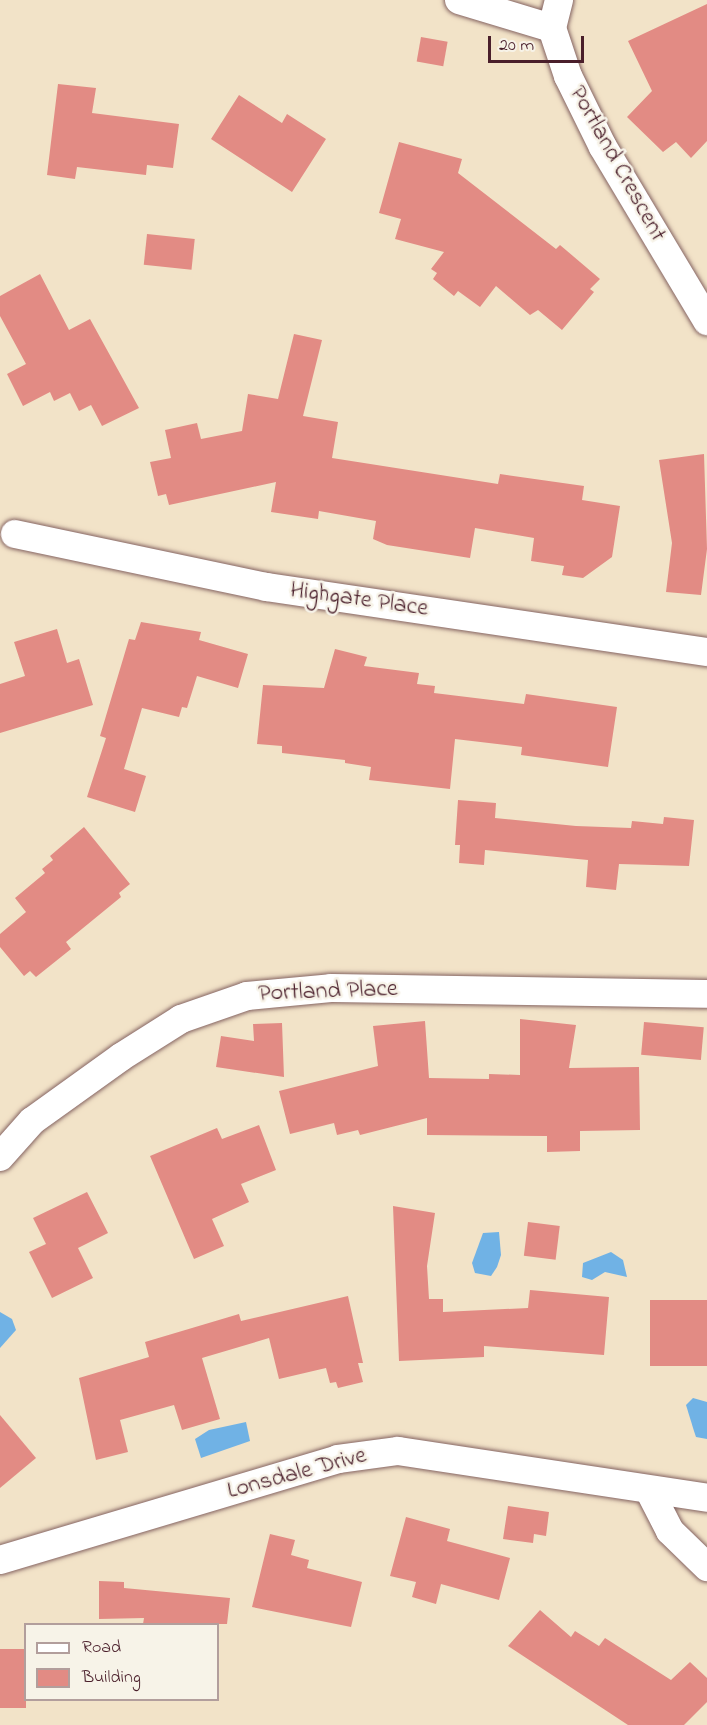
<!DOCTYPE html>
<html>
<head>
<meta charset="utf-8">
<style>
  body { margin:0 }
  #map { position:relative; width:707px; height:1725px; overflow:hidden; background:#f2e3c8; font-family:"Indie Flower",sans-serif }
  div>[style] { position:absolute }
  .water>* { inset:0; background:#70b2e5 }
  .building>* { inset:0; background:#e28b84; transform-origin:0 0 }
  .roads { filter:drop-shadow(0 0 2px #856462) drop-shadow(0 0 2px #856462) }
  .street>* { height:28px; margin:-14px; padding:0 14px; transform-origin:14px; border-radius:14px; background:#fff }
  span { translate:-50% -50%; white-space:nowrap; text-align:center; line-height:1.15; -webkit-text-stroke:5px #f7f3e8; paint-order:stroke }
  .street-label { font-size:24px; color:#4a1f2b }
  .legend { position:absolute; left:24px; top:1623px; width:195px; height:78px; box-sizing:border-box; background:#f7f3e8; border:2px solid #b29e9c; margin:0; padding:8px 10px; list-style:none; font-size:18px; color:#4a1f2b }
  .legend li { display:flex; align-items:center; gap:12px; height:30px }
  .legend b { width:30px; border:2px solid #b29e9c }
  .scale { position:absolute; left:488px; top:36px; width:96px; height:27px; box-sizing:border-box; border:3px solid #4a1f2b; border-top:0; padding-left:8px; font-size:18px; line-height:21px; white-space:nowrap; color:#4a1f2b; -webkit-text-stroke:4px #f7f3e8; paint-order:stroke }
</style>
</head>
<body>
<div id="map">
  <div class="water">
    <div style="clip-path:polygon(499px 1232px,501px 1255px,497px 1267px,491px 1276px,475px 1273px,472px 1263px,483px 1233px)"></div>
    <div style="clip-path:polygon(611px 1252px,623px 1260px,627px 1277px,605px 1272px,592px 1280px,582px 1277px,583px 1263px)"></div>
    <div style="clip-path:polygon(0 1312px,12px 1319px,16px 1330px,0 1348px)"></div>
    <div style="clip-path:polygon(693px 1398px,707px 1402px,707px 1439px,696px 1437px,694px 1431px,686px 1405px)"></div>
    <div style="clip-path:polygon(246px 1422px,250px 1441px,201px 1458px,195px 1439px,209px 1430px)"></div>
  </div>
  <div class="building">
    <div style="clip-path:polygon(707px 4px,707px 141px,691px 158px,676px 142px,663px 152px,627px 117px,652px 91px,628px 41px)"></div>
    <div style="left:421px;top:37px;width:27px;height:25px;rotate:10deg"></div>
    <div style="clip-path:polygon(58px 84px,96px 88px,92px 113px,179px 124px,173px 168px,147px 165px,146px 175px,77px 167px,75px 179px,47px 175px)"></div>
    <div style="clip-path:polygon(239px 95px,282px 123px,287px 114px,326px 139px,292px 192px,211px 139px)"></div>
    <div style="clip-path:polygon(399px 142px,462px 159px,458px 173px,556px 249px,560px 245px,600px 279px,590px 289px,594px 292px,562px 330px,538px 310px,530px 315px,496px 286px,480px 307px,458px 291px,454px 296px,433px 279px,437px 273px,431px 269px,444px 252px,395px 239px,401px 219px,379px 213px)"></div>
    <div style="left:147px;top:234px;width:48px;height:31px;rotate:6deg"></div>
    <div style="clip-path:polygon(40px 274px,69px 330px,90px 319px,139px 408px,102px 426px,91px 405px,79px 411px,70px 393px,54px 401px,50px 392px,23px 406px,7px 374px,26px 364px,0 316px,0 296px)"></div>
    <div style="clip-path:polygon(294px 334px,322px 340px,303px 416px,338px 422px,332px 458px,498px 484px,500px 474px,584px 486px,582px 500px,620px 506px,612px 557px,583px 578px,562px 575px,564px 566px,531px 561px,534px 538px,475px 528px,470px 558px,387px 545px,373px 539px,376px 521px,319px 511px,318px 519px,271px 512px,276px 482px,169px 505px,166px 494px,158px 496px,150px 462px,171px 458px,165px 430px,197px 423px,201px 439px,242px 431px,248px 394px,278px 399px)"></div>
    <div style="clip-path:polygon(704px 454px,707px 549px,701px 595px,666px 592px,672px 543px,659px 460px)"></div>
    <div style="clip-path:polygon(141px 622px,201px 632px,199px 640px,248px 654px,238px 688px,197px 676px,187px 708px,182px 707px,179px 717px,142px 708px,124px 769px,146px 776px,135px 812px,87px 797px,106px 738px,100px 736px,129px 639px,135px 640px)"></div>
    <div style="clip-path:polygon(57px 629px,67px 663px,79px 659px,93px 705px,0 733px,0 684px,25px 676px,14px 642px)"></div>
    <div style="clip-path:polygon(335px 649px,367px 657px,364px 666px,419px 673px,417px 684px,435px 686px,434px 693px,524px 704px,526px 694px,617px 707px,608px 767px,521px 755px,522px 747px,455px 739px,450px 789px,369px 780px,371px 767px,345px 763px,345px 760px,282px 753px,282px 746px,257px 744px,263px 685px,324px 688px)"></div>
    <div style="clip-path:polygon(458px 800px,496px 803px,495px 818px,576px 826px,631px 828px,632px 821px,663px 824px,664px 817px,694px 820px,689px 866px,619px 864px,616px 890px,586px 887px,588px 860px,485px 850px,484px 865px,459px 863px,460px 845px,455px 845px)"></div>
    <div style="clip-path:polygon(84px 827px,130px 884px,119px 893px,121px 897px,66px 942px,71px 949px,36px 977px,30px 971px,24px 976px,0 947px,0 934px,26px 912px,15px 898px,45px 873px,42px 869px,53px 860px,50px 856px)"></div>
    <div style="clip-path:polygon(520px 1019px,576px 1025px,569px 1068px,639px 1067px,640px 1130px,580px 1131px,580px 1151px,547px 1152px,547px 1136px,427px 1135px,427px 1118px,360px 1135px,358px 1130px,337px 1135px,334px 1123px,290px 1134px,279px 1091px,378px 1066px,373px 1026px,425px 1021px,429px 1078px,489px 1079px,489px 1074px,520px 1075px)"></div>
    <div style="left:644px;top:1022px;width:60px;height:33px;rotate:5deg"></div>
    <div style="clip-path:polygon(282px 1023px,284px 1077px,216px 1067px,221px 1036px,254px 1041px,253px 1024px)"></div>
    <div style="clip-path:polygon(259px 1125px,276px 1170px,241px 1184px,249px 1202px,212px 1219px,224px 1246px,194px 1259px,150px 1156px,217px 1128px,222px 1139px)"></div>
    <div style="clip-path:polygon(87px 1192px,108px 1233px,78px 1248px,93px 1278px,52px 1298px,29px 1252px,46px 1244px,33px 1218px)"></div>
    <div style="clip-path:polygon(393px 1206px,435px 1213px,427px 1266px,429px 1299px,443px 1299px,443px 1312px,528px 1308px,530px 1290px,609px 1297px,604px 1355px,484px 1346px,484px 1357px,399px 1361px)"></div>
    <div style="left:528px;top:1222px;width:32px;height:34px;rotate:7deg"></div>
    <div style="clip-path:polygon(348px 1296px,363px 1363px,358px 1363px,363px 1382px,338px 1388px,336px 1382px,330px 1383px,326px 1368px,279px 1379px,269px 1338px,202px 1358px,220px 1419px,182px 1430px,174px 1405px,120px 1420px,128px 1452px,96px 1460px,79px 1378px,149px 1357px,145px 1342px,239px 1314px,241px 1321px)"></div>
    <div style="left:707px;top:1300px;width:66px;height:57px;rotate:90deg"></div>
    <div style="clip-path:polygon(0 1415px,36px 1458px,0 1488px)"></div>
    <div style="clip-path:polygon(508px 1506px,549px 1512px,546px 1536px,534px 1534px,533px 1543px,503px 1539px)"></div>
    <div style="clip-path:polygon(406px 1517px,450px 1529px,447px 1541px,510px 1558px,499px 1600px,441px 1584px,436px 1604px,412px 1597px,416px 1582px,390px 1576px)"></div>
    <div style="clip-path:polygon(270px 1534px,295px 1540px,291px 1555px,309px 1560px,307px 1568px,362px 1582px,351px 1627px,252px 1607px)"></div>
    <div style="clip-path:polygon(99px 1581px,124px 1582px,124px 1588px,230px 1598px,227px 1624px,143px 1624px,144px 1618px,99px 1619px)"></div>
    <div style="clip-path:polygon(540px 1610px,571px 1637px,575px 1631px,599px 1646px,605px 1638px,671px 1680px,690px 1662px,707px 1678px,707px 1702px,684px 1725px,628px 1725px,508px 1646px)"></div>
    <div style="left:26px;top:1649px;width:59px;height:26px;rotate:90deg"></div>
  </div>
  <div class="roads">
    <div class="street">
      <div style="left:459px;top:0;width:97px;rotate:16.8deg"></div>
      <div style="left:559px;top:0;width:29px;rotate:104deg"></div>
      <div style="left:552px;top:28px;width:51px;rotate:71.6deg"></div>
      <div style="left:568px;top:76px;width:79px;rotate:63.8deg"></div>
      <div style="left:603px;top:147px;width:203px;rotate:59.1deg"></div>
      <div style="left:15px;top:534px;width:257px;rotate:11.9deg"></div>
      <div style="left:266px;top:587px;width:446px;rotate:8.4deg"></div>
      <div style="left:0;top:1157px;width:48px;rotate:-48.4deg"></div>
      <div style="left:32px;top:1121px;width:110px;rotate:-35.7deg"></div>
      <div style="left:121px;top:1057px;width:71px;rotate:-32.3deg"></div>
      <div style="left:181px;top:1019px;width:70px;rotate:-19.2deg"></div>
      <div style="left:247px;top:996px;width:84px;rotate:-5.4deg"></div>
      <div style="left:331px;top:988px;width:376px;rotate:0.9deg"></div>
      <div style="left:649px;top:1490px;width:46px;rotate:62.9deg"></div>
      <div style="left:670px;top:1531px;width:52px;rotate:44.2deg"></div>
      <div style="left:0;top:1560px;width:353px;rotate:-16.6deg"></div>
      <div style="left:338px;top:1459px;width:61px;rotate:-7.6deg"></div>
      <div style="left:398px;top:1451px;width:313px;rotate:8.6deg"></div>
    </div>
  </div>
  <div class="street-label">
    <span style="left:617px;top:164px;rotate:61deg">Portland Crescent</span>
    <span style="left:359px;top:600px;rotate:8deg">Highgate Place</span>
    <span style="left:328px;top:992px;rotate:-2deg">Portland Place</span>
    <span style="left:297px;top:1474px;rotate:-15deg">Lonsdale Drive</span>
  </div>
  <ul class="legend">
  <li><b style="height:8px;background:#fff"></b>Road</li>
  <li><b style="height:16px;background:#e28b84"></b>Building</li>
  </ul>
  <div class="scale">20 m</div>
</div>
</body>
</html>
